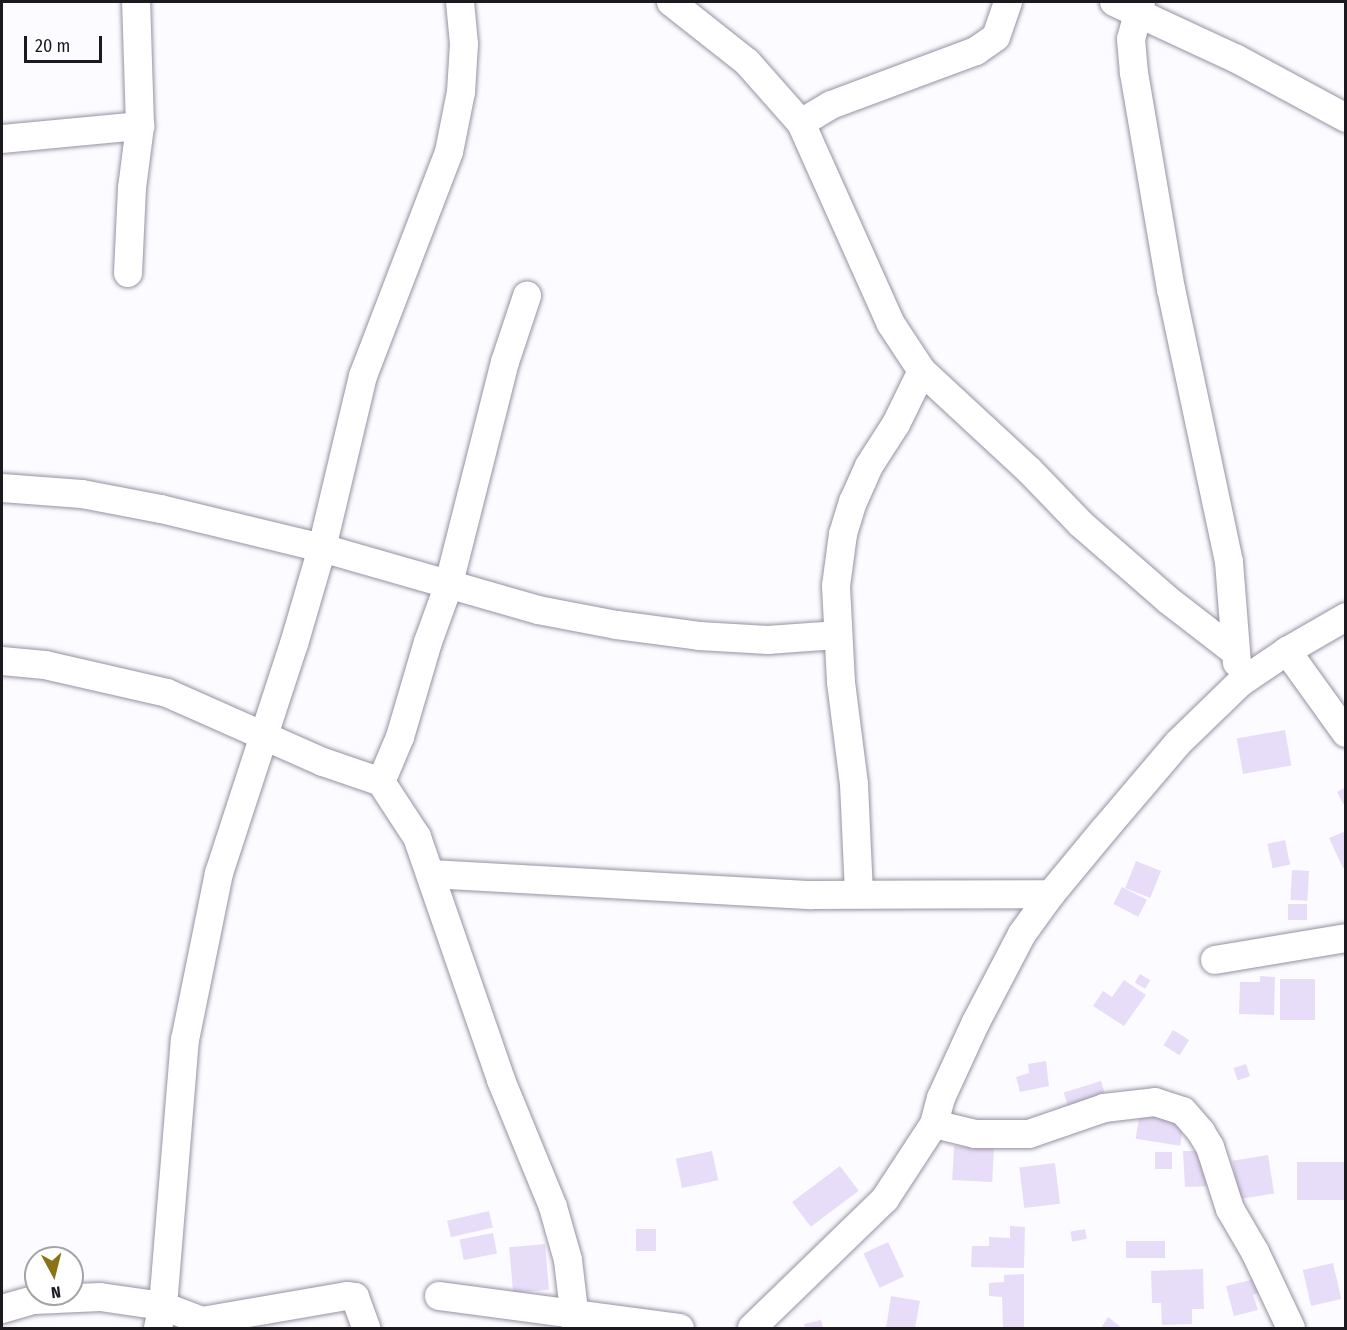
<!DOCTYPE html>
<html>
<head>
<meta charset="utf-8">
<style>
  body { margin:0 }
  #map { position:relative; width:1347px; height:1330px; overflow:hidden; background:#fcfbff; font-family:"Fira Sans Condensed",sans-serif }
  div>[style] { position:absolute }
  .building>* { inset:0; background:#e8ddf8; transform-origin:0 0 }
  .roads { filter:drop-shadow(0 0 2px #9891a3) drop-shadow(0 0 2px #9891a3) }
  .minor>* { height:28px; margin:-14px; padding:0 14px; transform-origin:14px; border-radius:14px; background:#fff }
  span { translate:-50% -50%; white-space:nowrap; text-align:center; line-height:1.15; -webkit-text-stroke:6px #fff; paint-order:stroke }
  .frame { position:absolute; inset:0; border:3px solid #1c1920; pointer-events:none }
  .north { position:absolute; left:24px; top:1246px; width:60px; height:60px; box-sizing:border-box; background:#fff; border:2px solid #a4a3a6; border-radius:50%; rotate:173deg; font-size:16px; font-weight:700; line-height:24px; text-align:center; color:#1c1920 }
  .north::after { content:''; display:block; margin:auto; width:21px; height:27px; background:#8a7316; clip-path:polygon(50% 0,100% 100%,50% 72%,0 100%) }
  .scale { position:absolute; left:24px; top:36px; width:78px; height:27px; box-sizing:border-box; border:3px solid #1c1920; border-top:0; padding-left:8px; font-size:18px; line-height:21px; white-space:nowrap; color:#1c1920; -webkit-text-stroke:4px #fff; paint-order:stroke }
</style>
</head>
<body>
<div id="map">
  <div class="building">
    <div style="left:1285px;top:730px;width:36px;height:49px;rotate:80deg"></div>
    <div style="clip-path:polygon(1346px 787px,1346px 802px,1343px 804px,1337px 792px)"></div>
    <div style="clip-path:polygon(1346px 831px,1346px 867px,1343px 868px,1329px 838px)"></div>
    <div style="left:1285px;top:840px;width:25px;height:18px;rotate:78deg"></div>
    <div style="left:1136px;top:861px;width:27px;height:29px;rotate:22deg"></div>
    <div style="left:1292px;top:870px;width:17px;height:30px;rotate:3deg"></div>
    <div style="left:1122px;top:887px;width:28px;height:19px;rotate:27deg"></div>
    <div style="left:1288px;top:904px;width:19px;height:16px"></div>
    <div style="left:1140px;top:974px;width:12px;height:10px;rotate:31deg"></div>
    <div style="clip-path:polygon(1260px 976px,1275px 977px,1274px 1015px,1239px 1014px,1240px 982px,1260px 982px)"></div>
    <div style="left:1280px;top:979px;width:35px;height:41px"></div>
    <div style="clip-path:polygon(1124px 980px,1146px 995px,1124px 1026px,1093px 1006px,1103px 991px,1112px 997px)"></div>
    <div style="left:1173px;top:1030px;width:19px;height:18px;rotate:32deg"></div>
    <div style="clip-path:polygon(1046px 1061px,1049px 1086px,1020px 1092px,1016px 1077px,1029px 1073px,1028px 1064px)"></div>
    <div style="left:1246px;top:1064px;width:13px;height:13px;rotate:72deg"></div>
    <div style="left:1101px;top:1081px;width:17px;height:39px;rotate:73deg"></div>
    <div style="left:1140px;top:1111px;width:45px;height:28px;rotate:9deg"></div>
    <div style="left:954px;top:1146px;width:40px;height:34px;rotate:3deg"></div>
    <div style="left:712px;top:1151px;width:30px;height:37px;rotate:78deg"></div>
    <div style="clip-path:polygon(1183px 1151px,1207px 1151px,1213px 1186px,1185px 1187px)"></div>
    <div style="left:1155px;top:1152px;width:17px;height:17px"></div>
    <div style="left:1268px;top:1155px;width:39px;height:36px;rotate:81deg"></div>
    <div style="left:1346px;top:1162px;width:38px;height:49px;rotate:90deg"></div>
    <div style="left:1055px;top:1163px;width:41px;height:36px;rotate:83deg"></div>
    <div style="left:840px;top:1166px;width:31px;height:60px;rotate:53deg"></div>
    <div style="left:489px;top:1211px;width:17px;height:43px;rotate:77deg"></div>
    <div style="clip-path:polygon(1010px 1226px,1025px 1227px,1024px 1268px,971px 1267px,972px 1246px,989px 1246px,989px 1237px,1010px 1238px)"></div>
    <div style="left:636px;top:1229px;width:20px;height:22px"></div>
    <div style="left:1085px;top:1229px;width:10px;height:15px;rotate:79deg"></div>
    <div style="left:493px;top:1233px;width:21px;height:34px;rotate:79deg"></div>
    <div style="left:1126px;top:1241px;width:39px;height:17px"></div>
    <div style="left:888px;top:1242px;width:38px;height:27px;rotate:65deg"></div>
    <div style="left:545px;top:1244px;width:46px;height:36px;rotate:85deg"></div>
    <div style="left:1333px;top:1263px;width:37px;height:31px;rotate:77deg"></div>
    <div style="clip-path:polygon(1203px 1269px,1204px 1309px,1192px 1309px,1192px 1324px,1162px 1325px,1161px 1303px,1152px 1303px,1151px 1271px)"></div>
    <div style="clip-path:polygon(1024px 1274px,1024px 1328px,1003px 1328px,1002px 1297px,989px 1296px,989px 1283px,1004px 1282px,1004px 1275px)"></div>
    <div style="clip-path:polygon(1255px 1279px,1259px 1293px,1253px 1295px,1258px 1310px,1234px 1316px,1226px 1286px)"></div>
    <div style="clip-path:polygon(891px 1296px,920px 1301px,915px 1328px,886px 1328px)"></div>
    <div style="clip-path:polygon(1108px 1317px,1120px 1326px,1118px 1328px,1101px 1328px)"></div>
    <div style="clip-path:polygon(821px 1320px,823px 1328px,805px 1328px,804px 1324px)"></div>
  </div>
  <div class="roads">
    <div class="minor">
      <div style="left:671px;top:2px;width:97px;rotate:38.3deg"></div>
      <div style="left:747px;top:62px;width:81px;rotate:48.5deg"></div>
      <div style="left:801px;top:123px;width:220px;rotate:65.9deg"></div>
      <div style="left:891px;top:324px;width:56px;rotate:56.6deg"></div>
      <div style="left:922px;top:371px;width:146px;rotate:42.8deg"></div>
      <div style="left:1029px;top:470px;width:75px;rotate:46.1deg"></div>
      <div style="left:1081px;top:524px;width:116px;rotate:41.1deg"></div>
      <div style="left:1168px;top:600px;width:83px;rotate:37.7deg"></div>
      <div style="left:1114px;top:2px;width:136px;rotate:24.9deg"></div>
      <div style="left:1237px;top:59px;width:124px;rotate:28.4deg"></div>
      <div style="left:1141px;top:2px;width:38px;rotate:105deg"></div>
      <div style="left:1131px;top:39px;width:34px;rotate:85deg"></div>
      <div style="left:1134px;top:73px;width:219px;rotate:80.3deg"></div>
      <div style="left:1171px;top:289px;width:279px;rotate:78deg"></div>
      <div style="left:1229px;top:562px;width:101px;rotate:85.5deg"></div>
      <div style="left:801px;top:123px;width:35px;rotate:-31deg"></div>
      <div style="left:831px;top:105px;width:155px;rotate:-20.4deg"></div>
      <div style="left:976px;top:51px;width:24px;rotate:-35deg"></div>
      <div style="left:996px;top:37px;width:37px;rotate:-71deg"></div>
      <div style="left:2px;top:139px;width:139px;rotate:-5.4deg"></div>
      <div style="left:128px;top:273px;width:85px;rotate:-87.3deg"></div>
      <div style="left:132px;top:188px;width:63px;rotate:-82.6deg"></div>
      <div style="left:140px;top:126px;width:124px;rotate:-91.8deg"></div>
      <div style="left:2px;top:488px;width:80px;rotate:4.3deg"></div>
      <div style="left:82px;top:494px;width:80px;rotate:10.8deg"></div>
      <div style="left:161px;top:509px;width:166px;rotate:13.6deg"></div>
      <div style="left:322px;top:548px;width:225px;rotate:16deg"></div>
      <div style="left:538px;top:610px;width:80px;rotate:10.8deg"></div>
      <div style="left:617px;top:625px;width:83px;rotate:7.6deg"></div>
      <div style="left:699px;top:636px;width:69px;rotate:3.3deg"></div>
      <div style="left:768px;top:640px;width:69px;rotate:-4.1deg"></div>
      <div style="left:1287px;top:651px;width:101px;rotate:54.3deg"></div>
      <div style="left:2px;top:661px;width:43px;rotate:5.3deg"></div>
      <div style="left:45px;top:665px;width:125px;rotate:12.9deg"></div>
      <div style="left:167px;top:693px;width:171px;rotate:23.9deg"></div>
      <div style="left:323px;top:762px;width:61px;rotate:19deg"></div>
      <div style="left:381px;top:782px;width:66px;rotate:56.8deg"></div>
      <div style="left:417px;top:837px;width:257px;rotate:70.9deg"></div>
      <div style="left:501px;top:1080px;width:137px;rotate:67.7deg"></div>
      <div style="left:553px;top:1207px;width:55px;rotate:74.2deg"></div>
      <div style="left:568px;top:1260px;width:68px;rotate:83.3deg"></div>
      <div style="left:381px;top:782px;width:49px;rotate:-67.1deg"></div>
      <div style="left:400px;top:737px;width:99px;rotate:-73.6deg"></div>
      <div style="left:428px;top:642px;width:59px;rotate:-70deg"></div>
      <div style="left:448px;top:587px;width:232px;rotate:-75.8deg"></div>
      <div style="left:505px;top:362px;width:70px;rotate:-71.6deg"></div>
      <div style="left:431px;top:874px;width:381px;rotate:3.2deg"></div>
      <div style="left:811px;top:895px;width:240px;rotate:-0.2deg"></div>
      <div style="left:859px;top:894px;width:110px;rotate:-92.6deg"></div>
      <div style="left:854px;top:784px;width:103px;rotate:-97.3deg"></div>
      <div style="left:841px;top:682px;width:96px;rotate:-93deg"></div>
      <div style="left:836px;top:586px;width:52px;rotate:-82.3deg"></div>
      <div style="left:843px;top:534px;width:34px;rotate:-73deg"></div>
      <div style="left:853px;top:502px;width:39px;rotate:-66deg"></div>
      <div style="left:869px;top:466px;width:50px;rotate:-57.3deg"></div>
      <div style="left:896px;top:424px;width:59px;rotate:-63.9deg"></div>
      <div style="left:1215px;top:960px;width:133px;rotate:-9.5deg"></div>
      <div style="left:934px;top:1124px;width:42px;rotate:13.7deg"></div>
      <div style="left:975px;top:1134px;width:54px"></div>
      <div style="left:1029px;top:1134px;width:79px;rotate:-19.1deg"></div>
      <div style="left:1104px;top:1108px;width:51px;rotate:-6.7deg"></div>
      <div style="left:1155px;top:1102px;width:29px;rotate:18deg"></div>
      <div style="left:1183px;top:1111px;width:28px;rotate:49deg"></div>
      <div style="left:1201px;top:1132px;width:17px;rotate:59deg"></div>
      <div style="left:1210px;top:1147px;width:65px;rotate:72.1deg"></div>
      <div style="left:1230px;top:1209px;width:50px;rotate:59.8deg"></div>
      <div style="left:1255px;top:1252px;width:84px;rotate:64.7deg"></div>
      <div style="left:439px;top:1296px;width:243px;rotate:7.6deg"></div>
      <div style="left:2px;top:1309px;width:33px;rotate:-16deg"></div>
      <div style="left:34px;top:1300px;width:66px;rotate:-2.6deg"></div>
      <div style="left:100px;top:1297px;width:64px;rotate:8.1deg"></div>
      <div style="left:163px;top:1306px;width:42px;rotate:21deg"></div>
      <div style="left:202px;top:1321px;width:9px;rotate:54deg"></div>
      <div style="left:202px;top:1321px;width:147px;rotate:-9.8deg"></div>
      <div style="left:347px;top:1296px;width:8px;rotate:7deg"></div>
      <div style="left:355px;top:1297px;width:33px;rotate:70deg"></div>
      <div style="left:158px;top:1328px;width:23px;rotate:-77deg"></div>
      <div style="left:163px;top:1306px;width:267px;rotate:-85.3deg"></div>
      <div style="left:185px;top:1040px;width:170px;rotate:-78.5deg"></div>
      <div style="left:219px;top:873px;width:241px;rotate:-71.9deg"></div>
      <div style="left:294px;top:644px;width:100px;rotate:-73.7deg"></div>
      <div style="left:322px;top:548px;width:177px;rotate:-76.6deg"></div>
      <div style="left:363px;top:376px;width:240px;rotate:-69deg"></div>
      <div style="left:449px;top:152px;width:61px;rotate:-78.7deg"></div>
      <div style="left:461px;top:92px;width:48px;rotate:-86.4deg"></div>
      <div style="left:464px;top:44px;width:42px;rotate:-95.4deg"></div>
      <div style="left:752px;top:1328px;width:185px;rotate:-44.1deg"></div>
      <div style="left:885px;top:1199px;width:90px;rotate:-56.8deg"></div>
      <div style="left:934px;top:1124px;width:27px;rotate:-75deg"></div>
      <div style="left:941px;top:1098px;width:84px;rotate:-65.3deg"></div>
      <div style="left:976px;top:1022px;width:99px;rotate:-62.4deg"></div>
      <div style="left:1022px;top:934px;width:49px;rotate:-54.1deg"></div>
      <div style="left:1051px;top:894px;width:83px;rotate:-50.4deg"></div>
      <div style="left:1104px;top:830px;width:114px;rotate:-49.6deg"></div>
      <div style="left:1178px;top:743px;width:86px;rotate:-44.1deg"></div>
      <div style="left:1240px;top:683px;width:57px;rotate:-34.2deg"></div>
      <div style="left:1287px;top:651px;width:68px;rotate:-30deg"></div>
    </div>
  </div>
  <div class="frame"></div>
  <div class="north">N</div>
  <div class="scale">20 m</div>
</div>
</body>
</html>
